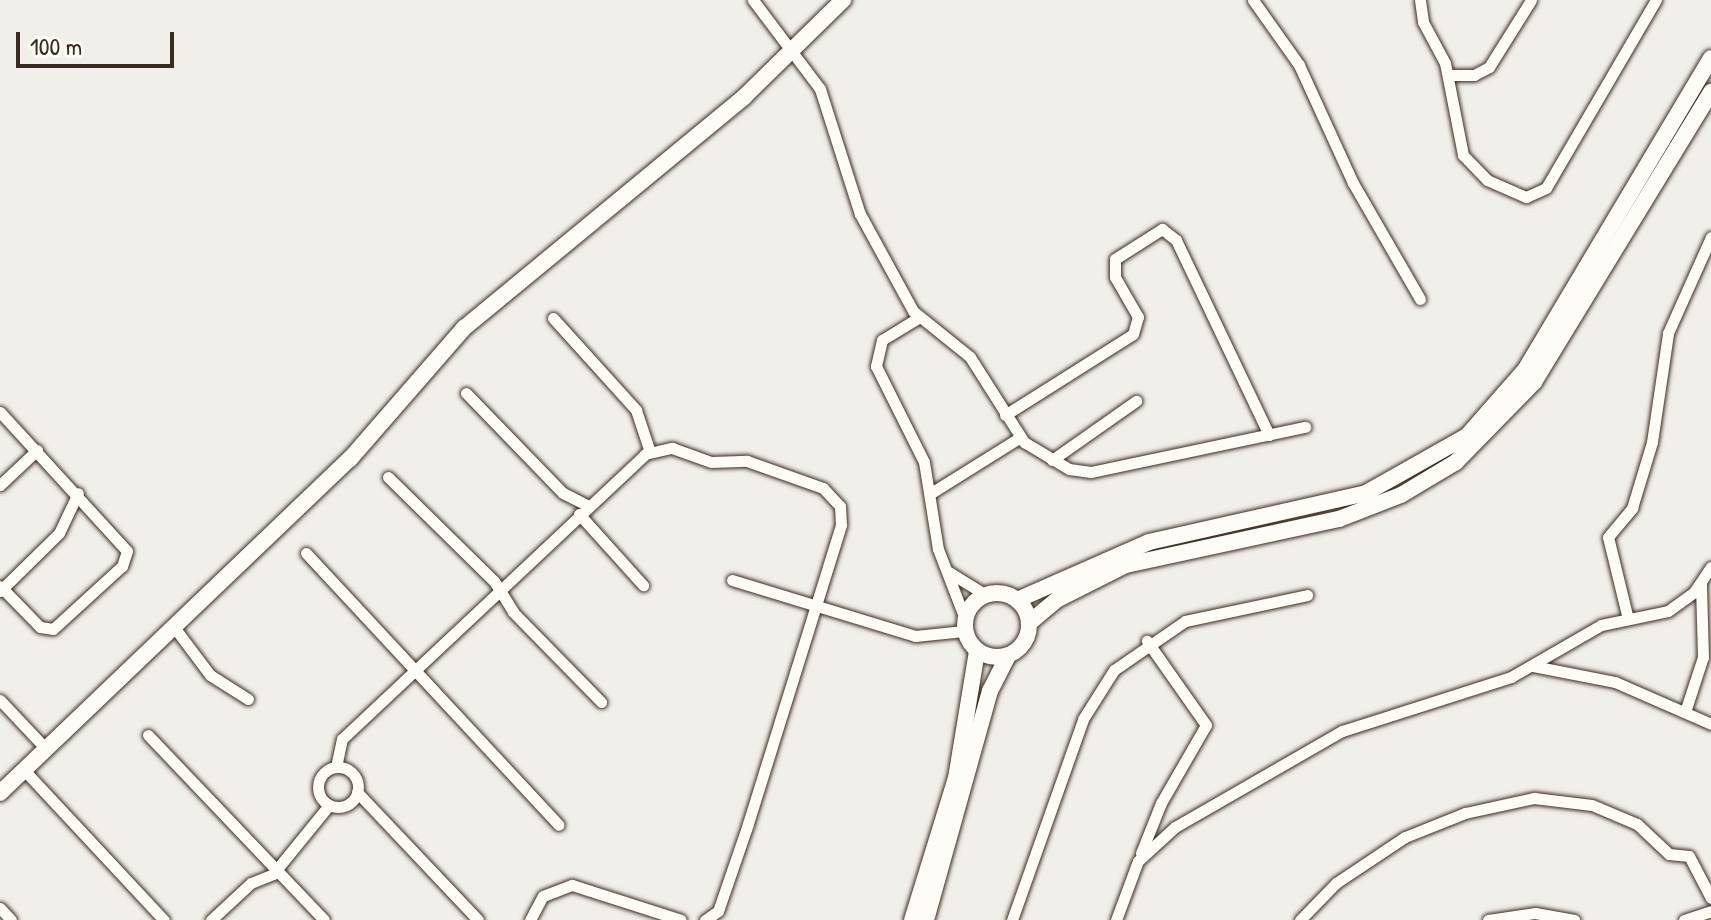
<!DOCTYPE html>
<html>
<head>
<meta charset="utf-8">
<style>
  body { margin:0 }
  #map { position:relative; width:1711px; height:920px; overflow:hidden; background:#f1efea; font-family:"Patrick Hand",sans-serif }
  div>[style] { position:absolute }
  .roads { filter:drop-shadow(0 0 2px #3b2a1e) drop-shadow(0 0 2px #3b2a1e) }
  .street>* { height:11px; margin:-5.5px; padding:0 5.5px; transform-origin:5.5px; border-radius:5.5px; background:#fdfcf7 }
  .street>.ring { margin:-5.5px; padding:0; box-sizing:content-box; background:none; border:11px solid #fdfcf7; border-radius:50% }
  .secondary>* { height:16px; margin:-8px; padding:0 8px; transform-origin:8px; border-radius:8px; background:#fdfcf7 }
  .secondary>.ring { margin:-8px; padding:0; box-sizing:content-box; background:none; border:16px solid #fdfcf7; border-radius:50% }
  span { translate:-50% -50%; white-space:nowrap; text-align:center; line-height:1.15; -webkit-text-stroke:6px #fdfcf7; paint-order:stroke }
  .scale { position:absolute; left:16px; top:32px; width:158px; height:36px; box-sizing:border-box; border:4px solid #3b2a1e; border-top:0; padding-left:10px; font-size:24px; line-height:28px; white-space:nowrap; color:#3b2a1e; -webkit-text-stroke:6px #fdfcf7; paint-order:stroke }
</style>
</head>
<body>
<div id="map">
  <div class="roads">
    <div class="street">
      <div style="left:753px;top:0;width:111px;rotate:53deg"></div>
      <div style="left:820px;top:89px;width:131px;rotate:72.3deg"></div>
      <div style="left:860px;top:214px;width:111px;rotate:61.3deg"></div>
      <div style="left:913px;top:311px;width:73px;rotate:38.9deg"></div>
      <div style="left:970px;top:357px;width:101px;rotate:57.6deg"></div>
      <div style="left:1024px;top:442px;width:52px;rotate:31deg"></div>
      <div style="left:1069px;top:469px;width:22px;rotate:8deg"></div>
      <div style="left:1091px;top:472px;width:219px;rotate:-11.9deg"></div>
      <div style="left:1253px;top:0;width:80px;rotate:54.7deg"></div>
      <div style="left:1299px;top:65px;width:130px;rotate:65.4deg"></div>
      <div style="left:1353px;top:183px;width:134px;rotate:60deg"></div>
      <div style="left:1420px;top:0;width:22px;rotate:82deg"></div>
      <div style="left:1423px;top:22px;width:47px;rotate:61.8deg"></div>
      <div style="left:1445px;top:63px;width:94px;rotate:78.9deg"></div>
      <div style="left:1463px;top:155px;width:35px;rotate:46deg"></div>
      <div style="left:1487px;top:180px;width:43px;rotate:23.6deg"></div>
      <div style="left:1526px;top:197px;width:22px;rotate:-24deg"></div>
      <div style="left:1546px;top:188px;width:218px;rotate:-59.7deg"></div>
      <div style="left:1448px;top:75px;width:26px"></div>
      <div style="left:1474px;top:75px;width:17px;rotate:-28deg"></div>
      <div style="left:1489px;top:67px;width:79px;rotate:-57.9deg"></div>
      <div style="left:553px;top:318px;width:124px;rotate:47.9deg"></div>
      <div style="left:636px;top:410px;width:44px;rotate:71.6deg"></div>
      <div style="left:918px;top:318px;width:42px;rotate:148.6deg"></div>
      <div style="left:882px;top:340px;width:27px;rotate:103deg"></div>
      <div style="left:876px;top:366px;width:107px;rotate:63.4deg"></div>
      <div style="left:924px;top:462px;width:88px;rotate:80.9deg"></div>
      <div style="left:938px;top:549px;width:75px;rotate:68.9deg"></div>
      <div style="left:466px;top:393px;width:139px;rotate:45.9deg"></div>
      <div style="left:563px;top:493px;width:28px;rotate:27deg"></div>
      <div style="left:0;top:412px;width:188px;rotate:47.6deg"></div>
      <div style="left:127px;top:551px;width:16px;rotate:108deg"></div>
      <div style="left:122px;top:566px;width:93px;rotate:137.6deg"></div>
      <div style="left:53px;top:629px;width:13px;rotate:-171deg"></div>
      <div style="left:40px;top:627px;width:57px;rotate:-134.3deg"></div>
      <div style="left:1005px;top:415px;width:151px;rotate:-32.3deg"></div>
      <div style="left:1133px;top:334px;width:18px;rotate:-74deg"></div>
      <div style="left:1138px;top:317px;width:46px;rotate:-119.9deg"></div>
      <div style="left:1115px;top:277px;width:18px;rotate:-90deg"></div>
      <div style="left:1115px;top:259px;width:56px;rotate:-32.6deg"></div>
      <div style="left:1162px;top:229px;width:18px;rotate:38deg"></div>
      <div style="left:1176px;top:240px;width:216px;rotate:64.5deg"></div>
      <div style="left:1052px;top:460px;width:103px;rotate:-35.1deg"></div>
      <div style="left:388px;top:477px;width:148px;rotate:44.5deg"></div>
      <div style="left:494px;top:581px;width:36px;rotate:58deg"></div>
      <div style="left:513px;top:612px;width:126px;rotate:45.6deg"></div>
      <div style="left:0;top:485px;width:51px;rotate:-43.4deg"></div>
      <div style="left:931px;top:493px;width:104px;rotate:-32deg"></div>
      <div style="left:579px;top:514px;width:96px;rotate:48deg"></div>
      <div style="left:306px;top:553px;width:371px;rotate:47.1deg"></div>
      <div style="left:947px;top:571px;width:46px;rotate:31.6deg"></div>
      <div style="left:732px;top:580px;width:191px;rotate:17deg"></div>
      <div style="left:915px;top:636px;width:49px;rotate:-5.8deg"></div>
      <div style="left:0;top:591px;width:83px;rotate:-44.5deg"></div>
      <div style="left:59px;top:533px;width:44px;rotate:-64.6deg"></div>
      <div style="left:1628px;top:619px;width:84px;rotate:-103.7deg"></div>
      <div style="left:1608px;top:537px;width:38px;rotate:-50deg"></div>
      <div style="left:1632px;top:508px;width:69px;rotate:-73.1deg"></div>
      <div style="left:1652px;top:442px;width:110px;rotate:-81.6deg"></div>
      <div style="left:1668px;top:333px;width:105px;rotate:-65.9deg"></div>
      <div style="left:174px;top:627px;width:60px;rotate:53.1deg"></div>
      <div style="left:210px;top:675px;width:45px;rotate:32.3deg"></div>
      <div style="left:1533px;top:666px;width:84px;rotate:11deg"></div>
      <div style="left:1615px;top:682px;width:105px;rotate:23.6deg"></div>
      <div style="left:0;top:700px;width:67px;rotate:46.8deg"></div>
      <div style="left:1685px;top:712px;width:58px;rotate:-71.9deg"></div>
      <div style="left:1703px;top:657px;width:73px;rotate:-91.6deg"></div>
      <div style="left:148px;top:735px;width:255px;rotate:46.4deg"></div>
      <div style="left:336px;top:767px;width:29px;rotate:-78deg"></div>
      <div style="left:342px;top:739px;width:416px;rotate:-43.2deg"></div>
      <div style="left:645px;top:454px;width:28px;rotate:-13deg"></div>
      <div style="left:672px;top:448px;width:41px;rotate:19.7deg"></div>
      <div style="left:711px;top:462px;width:36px;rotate:-2deg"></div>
      <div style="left:747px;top:461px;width:81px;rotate:19.6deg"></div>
      <div style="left:823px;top:488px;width:25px;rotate:47deg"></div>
      <div style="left:840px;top:506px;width:19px;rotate:87deg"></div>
      <div style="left:841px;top:525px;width:313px;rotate:107.3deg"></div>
      <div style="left:748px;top:824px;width:92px;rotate:109deg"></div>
      <div style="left:718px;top:911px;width:16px;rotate:145deg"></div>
      <div class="ring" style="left:318px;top:767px;width:29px;height:29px"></div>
      <div style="left:24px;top:770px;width:205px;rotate:47deg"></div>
      <div style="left:357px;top:792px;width:176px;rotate:46.6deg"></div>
      <div style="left:1141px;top:853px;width:54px;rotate:-68.2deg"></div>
      <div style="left:1161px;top:803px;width:90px;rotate:-60deg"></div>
      <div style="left:1206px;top:725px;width:103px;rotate:-125.1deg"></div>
      <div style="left:0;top:908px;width:16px;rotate:47deg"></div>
      <div style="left:211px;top:920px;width:54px;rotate:-42.8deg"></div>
      <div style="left:251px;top:883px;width:24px;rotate:-22deg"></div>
      <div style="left:273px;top:874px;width:89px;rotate:-50.9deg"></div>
      <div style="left:530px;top:920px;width:27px;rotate:-62deg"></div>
      <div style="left:543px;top:896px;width:31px;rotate:-21deg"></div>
      <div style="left:572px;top:885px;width:114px;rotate:17.8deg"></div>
      <div style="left:1012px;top:920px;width:213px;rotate:-70.5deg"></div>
      <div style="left:1083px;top:719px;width:58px;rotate:-57.7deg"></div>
      <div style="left:1114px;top:670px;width:86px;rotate:-34.6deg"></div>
      <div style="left:1185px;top:621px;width:125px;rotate:-12deg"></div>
      <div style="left:1116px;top:920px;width:63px;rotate:-69.6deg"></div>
      <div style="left:1138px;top:861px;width:50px;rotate:-42.6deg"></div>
      <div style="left:1175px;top:827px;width:193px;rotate:-29.9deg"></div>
      <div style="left:1342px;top:731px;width:177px;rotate:-17.7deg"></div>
      <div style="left:1511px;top:677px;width:104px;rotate:-30deg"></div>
      <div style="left:1601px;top:625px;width:68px;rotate:-11.8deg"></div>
      <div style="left:1668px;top:611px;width:32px;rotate:-36deg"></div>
      <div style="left:1694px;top:592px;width:30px;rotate:-56deg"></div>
      <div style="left:1300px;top:920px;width:52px;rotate:-45.8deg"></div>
      <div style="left:1336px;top:883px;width:83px;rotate:-33.7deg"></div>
      <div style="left:1405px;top:837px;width:65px;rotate:-21.8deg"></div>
      <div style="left:1465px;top:813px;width:71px;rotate:-12.3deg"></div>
      <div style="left:1534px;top:798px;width:58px;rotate:6.9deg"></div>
      <div style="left:1592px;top:805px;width:49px;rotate:22.9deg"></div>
      <div style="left:1637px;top:824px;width:44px;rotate:43.2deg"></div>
      <div style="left:1669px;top:854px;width:20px;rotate:6deg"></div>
      <div style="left:1689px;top:856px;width:47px;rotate:62.4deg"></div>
      <div style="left:1488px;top:920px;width:48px;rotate:-8.5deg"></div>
      <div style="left:1535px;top:913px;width:40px;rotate:10deg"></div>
      <div style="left:1684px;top:920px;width:28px;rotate:-18deg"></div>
    </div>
    <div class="secondary">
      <div class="ring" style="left:965px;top:593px;width:48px;height:48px"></div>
      <div style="left:1017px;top:600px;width:144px;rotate:-23.7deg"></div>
      <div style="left:1149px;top:542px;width:222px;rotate:-12.7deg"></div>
      <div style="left:1366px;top:493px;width:116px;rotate:-29.4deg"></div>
      <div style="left:1467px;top:436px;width:88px;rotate:-48.7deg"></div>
      <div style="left:1525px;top:370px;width:363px;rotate:-59.2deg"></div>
      <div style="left:1029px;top:623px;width:38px;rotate:-40deg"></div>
      <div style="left:1058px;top:599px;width:76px;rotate:-26.6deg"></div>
      <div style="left:1126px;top:565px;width:218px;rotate:-12.2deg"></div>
      <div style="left:1339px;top:519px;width:66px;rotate:-21.2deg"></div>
      <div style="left:1401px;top:495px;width:64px;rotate:-31deg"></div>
      <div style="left:1456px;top:462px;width:112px;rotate:-45.7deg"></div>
      <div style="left:1534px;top:382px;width:340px;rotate:-58.6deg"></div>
      <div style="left:0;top:793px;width:484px;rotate:-43.7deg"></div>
      <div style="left:350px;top:459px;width:174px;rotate:-49deg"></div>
      <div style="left:464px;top:328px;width:363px;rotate:-39.5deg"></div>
      <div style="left:744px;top:97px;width:139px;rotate:-44.4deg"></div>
      <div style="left:912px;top:920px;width:149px;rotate:-72.8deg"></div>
      <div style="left:956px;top:778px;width:129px;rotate:-80.6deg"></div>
      <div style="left:926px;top:920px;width:238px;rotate:-74.4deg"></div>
      <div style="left:990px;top:691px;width:39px;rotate:-63deg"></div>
    </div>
  </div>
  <div class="scale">100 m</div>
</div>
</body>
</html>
